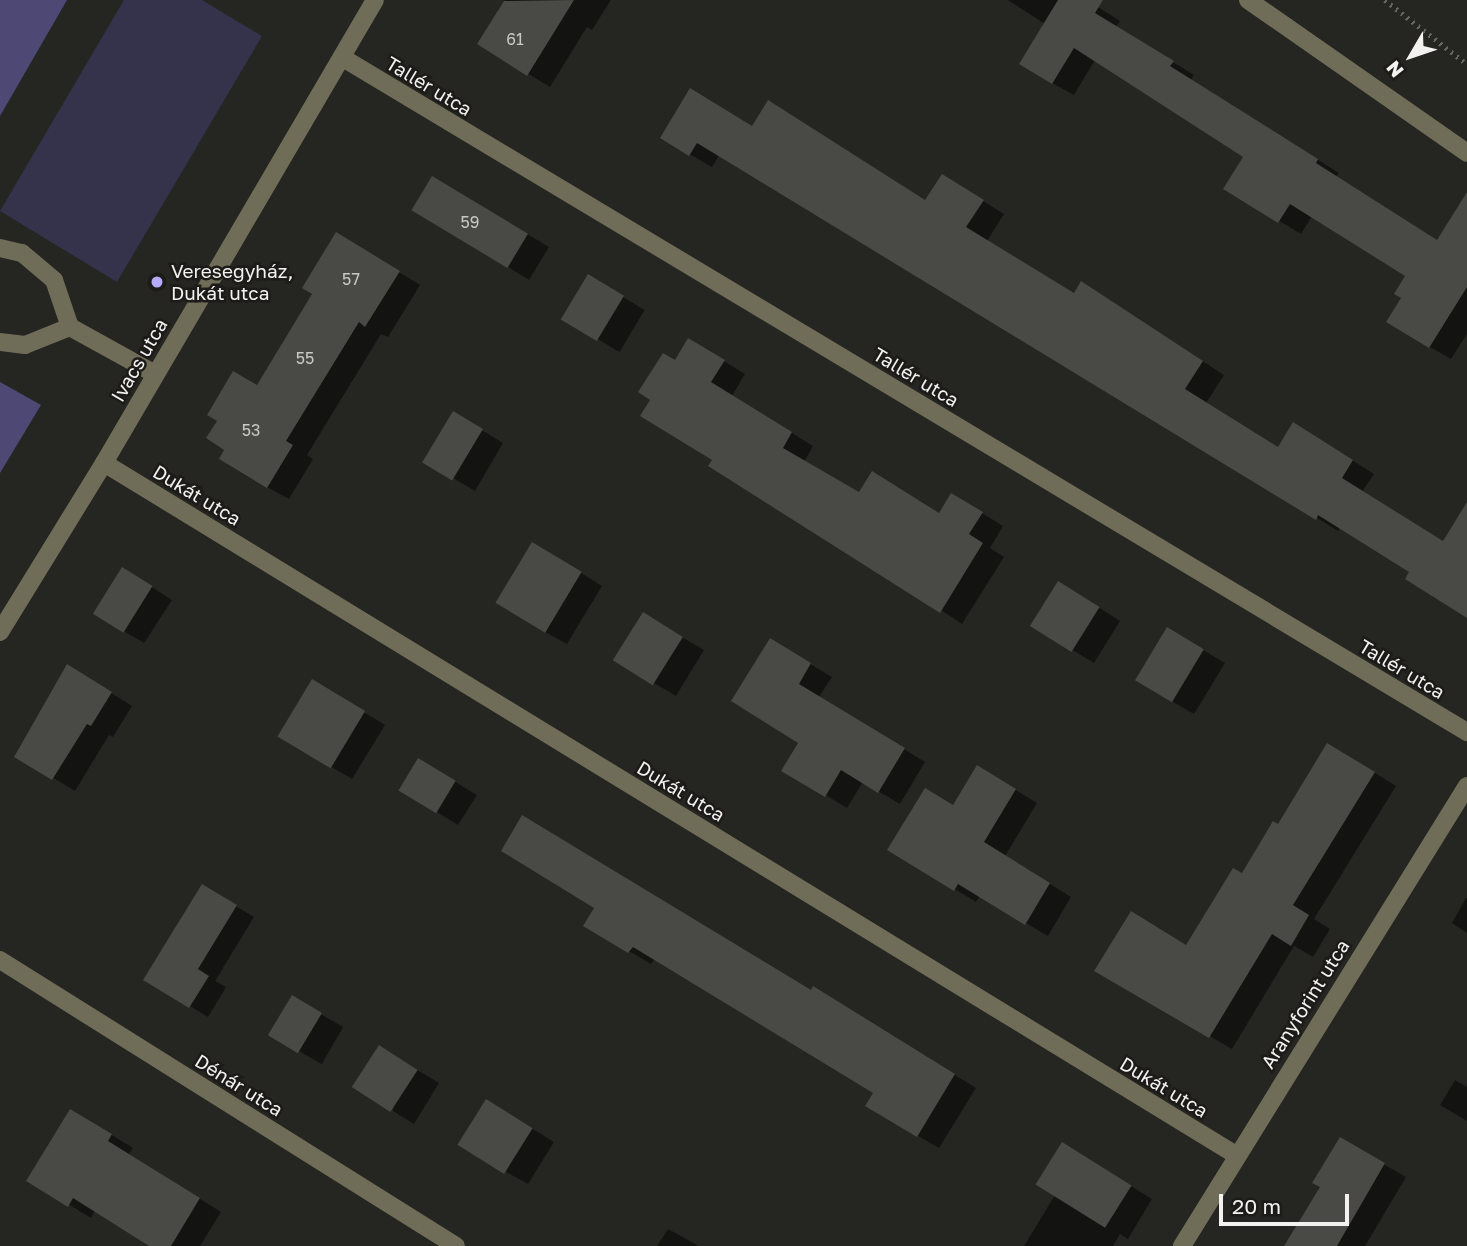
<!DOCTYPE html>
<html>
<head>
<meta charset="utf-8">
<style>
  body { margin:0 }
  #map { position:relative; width:1467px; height:1246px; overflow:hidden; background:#252521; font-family:"Golos Text",sans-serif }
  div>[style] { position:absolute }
  .green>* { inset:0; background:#35324b }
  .forest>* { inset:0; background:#4e4974 }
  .shadow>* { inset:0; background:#0007; transform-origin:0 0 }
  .building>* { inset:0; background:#494945; transform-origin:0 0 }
  .path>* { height:4.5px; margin-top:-2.25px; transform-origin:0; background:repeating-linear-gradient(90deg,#666562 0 2px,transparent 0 7px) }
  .lane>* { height:18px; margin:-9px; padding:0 9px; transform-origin:9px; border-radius:9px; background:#6f6c57 }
  .street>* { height:18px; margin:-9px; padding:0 9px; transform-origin:9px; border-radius:9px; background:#6f6c57 }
  .dots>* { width:19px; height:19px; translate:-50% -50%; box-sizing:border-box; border:4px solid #1c1b18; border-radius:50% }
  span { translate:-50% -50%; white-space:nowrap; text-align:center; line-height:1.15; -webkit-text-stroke:5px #1c1b18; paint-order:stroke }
  .number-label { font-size:16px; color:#c8c8c5 }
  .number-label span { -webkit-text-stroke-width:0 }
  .street-label { font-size:19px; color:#f3f2f0 }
  .poi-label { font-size:19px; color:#f3f2f0 }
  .left { translate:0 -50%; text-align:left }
  .north { position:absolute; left:1376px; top:21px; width:70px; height:70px; -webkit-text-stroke:5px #1c1b18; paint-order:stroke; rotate:231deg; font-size:19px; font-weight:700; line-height:28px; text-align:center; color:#f3f2f0 }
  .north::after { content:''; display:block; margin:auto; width:24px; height:32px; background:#f3f2f0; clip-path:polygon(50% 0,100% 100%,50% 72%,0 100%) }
  .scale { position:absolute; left:1219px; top:1194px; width:130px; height:32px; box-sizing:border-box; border:4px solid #f3f2f0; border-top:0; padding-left:9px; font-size:21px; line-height:24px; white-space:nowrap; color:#f3f2f0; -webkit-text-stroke:5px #1c1b18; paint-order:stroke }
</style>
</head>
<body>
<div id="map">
  <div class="green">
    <div style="clip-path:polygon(124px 0,202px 0,262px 36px,117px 282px,0 211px)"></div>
  </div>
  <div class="forest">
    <div style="clip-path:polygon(0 0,67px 0,0 116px)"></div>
    <div style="clip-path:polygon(0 382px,41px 405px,0 473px)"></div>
  </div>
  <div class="shadow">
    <div style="clip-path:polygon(505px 0,611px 0,592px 30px,587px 27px,550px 87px,479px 44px)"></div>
    <div style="clip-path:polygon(1008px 0,1087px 0,1120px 21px,1116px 27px,1194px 75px,1191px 80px,1339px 173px,1336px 177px,1438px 241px,1467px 216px,1467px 334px,1451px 359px,1430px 347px,1404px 298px,1408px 276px,1312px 216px,1301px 234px,1225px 188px,1245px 156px,1095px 60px,1074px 95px,1052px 83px,1045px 24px)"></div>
    <div style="clip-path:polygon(753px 128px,926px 202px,964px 189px,1004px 214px,987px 241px,1075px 295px,1103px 296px,1224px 375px,1206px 403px,1279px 449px,1315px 437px,1374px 474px,1362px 492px,1444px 543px,1467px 505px,1467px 616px,1412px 572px,1340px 527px,1338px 531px,1317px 518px,720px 154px,712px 167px,662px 138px)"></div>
    <div style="clip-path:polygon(455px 190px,549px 247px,529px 280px,508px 267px)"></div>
    <div style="clip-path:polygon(358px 247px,420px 285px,388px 337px,381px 334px,307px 455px,313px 459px,289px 499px,267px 487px,257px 387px)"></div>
    <div style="left:588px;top:276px;width:66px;height:49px;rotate:31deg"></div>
    <div style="clip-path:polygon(711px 353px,745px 374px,732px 396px,813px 446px,804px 462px,859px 494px,940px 514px,974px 508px,1003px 526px,990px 548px,1004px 557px,962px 624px,714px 459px,675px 362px)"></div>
    <div style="clip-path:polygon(475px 426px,503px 443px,475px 491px,424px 461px)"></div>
    <div style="clip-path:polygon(554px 556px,602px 586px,567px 644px,545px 632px)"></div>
    <div style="clip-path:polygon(144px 582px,172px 600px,144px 643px,122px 630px)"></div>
    <div style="clip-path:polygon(1081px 596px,1120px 621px,1094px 663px,1033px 626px)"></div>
    <div style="clip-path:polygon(665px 627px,704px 650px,676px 696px,654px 683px)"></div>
    <div style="clip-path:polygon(1168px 629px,1225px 663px,1194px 714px,1173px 702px)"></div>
    <div style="clip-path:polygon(792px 653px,832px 677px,819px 697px,925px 762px,900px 804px,863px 782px,847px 808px,784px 770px,801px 742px)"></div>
    <div style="clip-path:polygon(89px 679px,132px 706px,113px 737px,109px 735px,75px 791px,17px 756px)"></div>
    <div style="clip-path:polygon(334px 694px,385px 725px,352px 779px,330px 766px)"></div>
    <div style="clip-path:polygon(1349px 757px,1396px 786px,1314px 919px,1330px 929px,1313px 957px,1294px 946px,1232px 1049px,1097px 971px,1187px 947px,1242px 875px)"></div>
    <div style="clip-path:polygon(419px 760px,477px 795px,458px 825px,437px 812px)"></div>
    <div style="clip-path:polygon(999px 780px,1037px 803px,1005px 856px,1071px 897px,1048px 936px,980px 896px,976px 902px,890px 849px)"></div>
    <div style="clip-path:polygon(202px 886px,254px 917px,215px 981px,226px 987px,208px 1017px,190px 1006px)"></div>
    <div style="clip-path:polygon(1466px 898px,1467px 898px,1467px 933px,1452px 923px)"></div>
    <div style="clip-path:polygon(597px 907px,835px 1001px,976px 1088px,939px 1148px,918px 1136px,876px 1093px,655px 958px,651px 964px,586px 926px)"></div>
    <div style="left:293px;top:998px;width:58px;height:43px;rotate:30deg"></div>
    <div style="clip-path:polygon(401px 1060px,439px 1083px,414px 1124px,393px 1111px)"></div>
    <div style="clip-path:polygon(1455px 1080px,1467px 1087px,1467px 1121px,1440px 1105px)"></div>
    <div style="clip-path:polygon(508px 1114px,554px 1142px,528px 1184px,506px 1172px)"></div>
    <div style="clip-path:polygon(92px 1123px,133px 1148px,129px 1154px,221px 1212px,200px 1246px,153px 1246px,95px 1210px,91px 1218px,29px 1180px)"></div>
    <div style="clip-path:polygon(1340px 1139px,1406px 1177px,1365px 1246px,1286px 1246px,1322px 1186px)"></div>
    <div style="clip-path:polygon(1084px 1157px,1152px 1199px,1128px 1239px,1120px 1234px,1113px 1246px,1024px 1246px,1055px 1195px)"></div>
    <div style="clip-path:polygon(668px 1229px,690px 1241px,698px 1246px,657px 1246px)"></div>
  </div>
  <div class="building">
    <div style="clip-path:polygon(574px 0,527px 76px,477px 44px,504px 1px)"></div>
    <div style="clip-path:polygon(1058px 0,1103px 0,1095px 13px,1174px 61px,1170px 66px,1318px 159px,1316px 163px,1437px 240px,1467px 192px,1467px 287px,1429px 348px,1386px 322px,1401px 298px,1394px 294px,1405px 276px,1290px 204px,1278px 223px,1223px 189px,1243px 157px,1074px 48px,1052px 84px,1019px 64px)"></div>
    <div style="clip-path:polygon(690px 88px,752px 126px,768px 100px,925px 200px,942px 174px,984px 200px,966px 227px,1074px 293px,1081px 281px,1203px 361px,1185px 389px,1278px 447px,1293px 422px,1353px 460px,1342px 478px,1443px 541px,1467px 502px,1467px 618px,1405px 579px,1409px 572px,1318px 515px,1316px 520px,697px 143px,689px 156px,660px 138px)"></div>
    <div style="left:432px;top:176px;width:112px;height:40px;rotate:31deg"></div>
    <div style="clip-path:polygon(336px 232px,400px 271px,365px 327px,359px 322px,286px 441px,293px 445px,267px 488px,219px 459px,224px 450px,206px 438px,217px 421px,207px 415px,233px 371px,257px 385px,312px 294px,302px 288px)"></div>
    <div style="left:588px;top:274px;width:42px;height:53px;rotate:31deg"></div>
    <div style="clip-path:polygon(688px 338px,725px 360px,711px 382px,792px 432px,783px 448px,859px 492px,872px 471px,939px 513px,951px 493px,983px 512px,969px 534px,983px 543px,940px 613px,708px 466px,712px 460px,640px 416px,650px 400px,638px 392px,663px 353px,675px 360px)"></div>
    <div style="left:453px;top:411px;width:35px;height:60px;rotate:31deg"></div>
    <div style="left:532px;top:542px;width:58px;height:71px;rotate:31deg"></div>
    <div style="left:122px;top:567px;width:36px;height:55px;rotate:32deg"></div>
    <div style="left:1058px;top:581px;width:49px;height:53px;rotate:32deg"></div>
    <div style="left:643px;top:612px;width:47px;height:57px;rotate:32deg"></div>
    <div style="left:1167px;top:627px;width:43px;height:62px;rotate:31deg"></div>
    <div style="clip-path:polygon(770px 638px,811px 663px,799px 684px,905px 748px,878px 793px,841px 770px,825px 797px,781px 771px,798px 743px,731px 701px)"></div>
    <div style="clip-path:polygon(67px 664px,112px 692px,91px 726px,87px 724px,52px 780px,14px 757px)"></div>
    <div style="left:312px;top:679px;width:62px;height:67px;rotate:31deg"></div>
    <div style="clip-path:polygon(1327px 743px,1375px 772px,1293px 905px,1309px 915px,1291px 946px,1272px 934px,1209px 1038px,1094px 971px,1131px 911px,1186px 945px,1233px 868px,1242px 873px,1273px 821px,1278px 824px)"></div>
    <div style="left:418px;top:758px;width:44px;height:38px;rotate:31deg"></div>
    <div style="clip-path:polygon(977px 765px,1016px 789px,984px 842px,1050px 883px,1025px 925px,958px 884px,954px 891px,887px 850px,925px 788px,953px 805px)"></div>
    <div style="clip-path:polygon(522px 815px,811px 990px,813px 986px,955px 1074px,917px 1137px,865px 1106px,873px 1093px,633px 947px,628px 953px,583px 926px,594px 908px,501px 851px)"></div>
    <div style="clip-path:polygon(202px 884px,237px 905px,198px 969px,209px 976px,189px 1008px,143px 980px)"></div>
    <div style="left:292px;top:995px;width:35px;height:47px;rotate:31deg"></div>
    <div style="left:379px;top:1045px;width:46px;height:50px;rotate:33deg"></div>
    <div style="left:486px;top:1099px;width:55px;height:54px;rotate:32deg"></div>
    <div style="clip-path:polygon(70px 1109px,112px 1134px,108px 1141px,200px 1198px,171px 1246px,149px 1246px,73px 1198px,68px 1207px,26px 1181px)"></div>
    <div style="clip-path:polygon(1340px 1137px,1385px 1163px,1337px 1246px,1284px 1246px,1320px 1187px,1312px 1183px)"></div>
    <div style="left:1062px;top:1142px;width:82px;height:50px;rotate:32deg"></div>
  </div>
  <div class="path">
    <div style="left:1385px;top:0;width:104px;rotate:38deg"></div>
  </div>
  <div class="lane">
    <div style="left:0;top:248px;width:23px;rotate:13deg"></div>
    <div style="left:22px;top:253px;width:42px;rotate:40.2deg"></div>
    <div style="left:54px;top:280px;width:50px;rotate:71.2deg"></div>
    <div style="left:70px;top:327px;width:97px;rotate:28.9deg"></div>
    <div style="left:0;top:342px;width:25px;rotate:7deg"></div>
    <div style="left:25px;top:345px;width:48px;rotate:-21.8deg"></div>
  </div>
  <div class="street">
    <div style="left:1248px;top:0;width:267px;rotate:34.9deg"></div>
    <div style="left:343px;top:58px;width:1311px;rotate:30.95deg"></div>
    <div style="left:104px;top:463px;width:1327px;rotate:31.44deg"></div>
    <div style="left:0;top:632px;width:198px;rotate:-58.4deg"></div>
    <div style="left:104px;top:463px;width:536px;rotate:-59.66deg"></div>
    <div style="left:0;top:960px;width:538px;rotate:32.1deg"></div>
    <div style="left:1182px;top:1246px;width:541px;rotate:-58.22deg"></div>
  </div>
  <div class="dots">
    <div style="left:157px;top:282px;background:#b4acf9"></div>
  </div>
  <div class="number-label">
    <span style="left:515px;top:39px">61</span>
    <span style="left:470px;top:222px">59</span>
    <span style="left:351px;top:279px">57</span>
    <span style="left:305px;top:358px">55</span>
    <span style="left:251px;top:430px">53</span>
  </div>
  <div class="street-label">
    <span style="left:429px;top:86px;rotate:31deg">Tallér utca</span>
    <span style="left:139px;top:360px;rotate:-60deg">Ivacs utca</span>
    <span style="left:916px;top:377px;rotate:31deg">Tallér utca</span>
    <span style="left:197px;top:495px;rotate:31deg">Dukát utca</span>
    <span style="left:1402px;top:669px;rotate:31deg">Tallér utca</span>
    <span style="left:681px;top:791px;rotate:31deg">Dukát utca</span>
    <span style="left:1305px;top:1004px;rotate:-58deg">Aranyforint utca</span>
    <span style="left:239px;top:1085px;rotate:32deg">Dénár utca</span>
    <span style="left:1164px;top:1087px;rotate:31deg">Dukát utca</span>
  </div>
  <div class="poi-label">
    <span class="left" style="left:171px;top:282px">Veresegyház,<br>Dukát utca</span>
  </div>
  <div class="north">N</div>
  <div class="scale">20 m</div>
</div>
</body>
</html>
